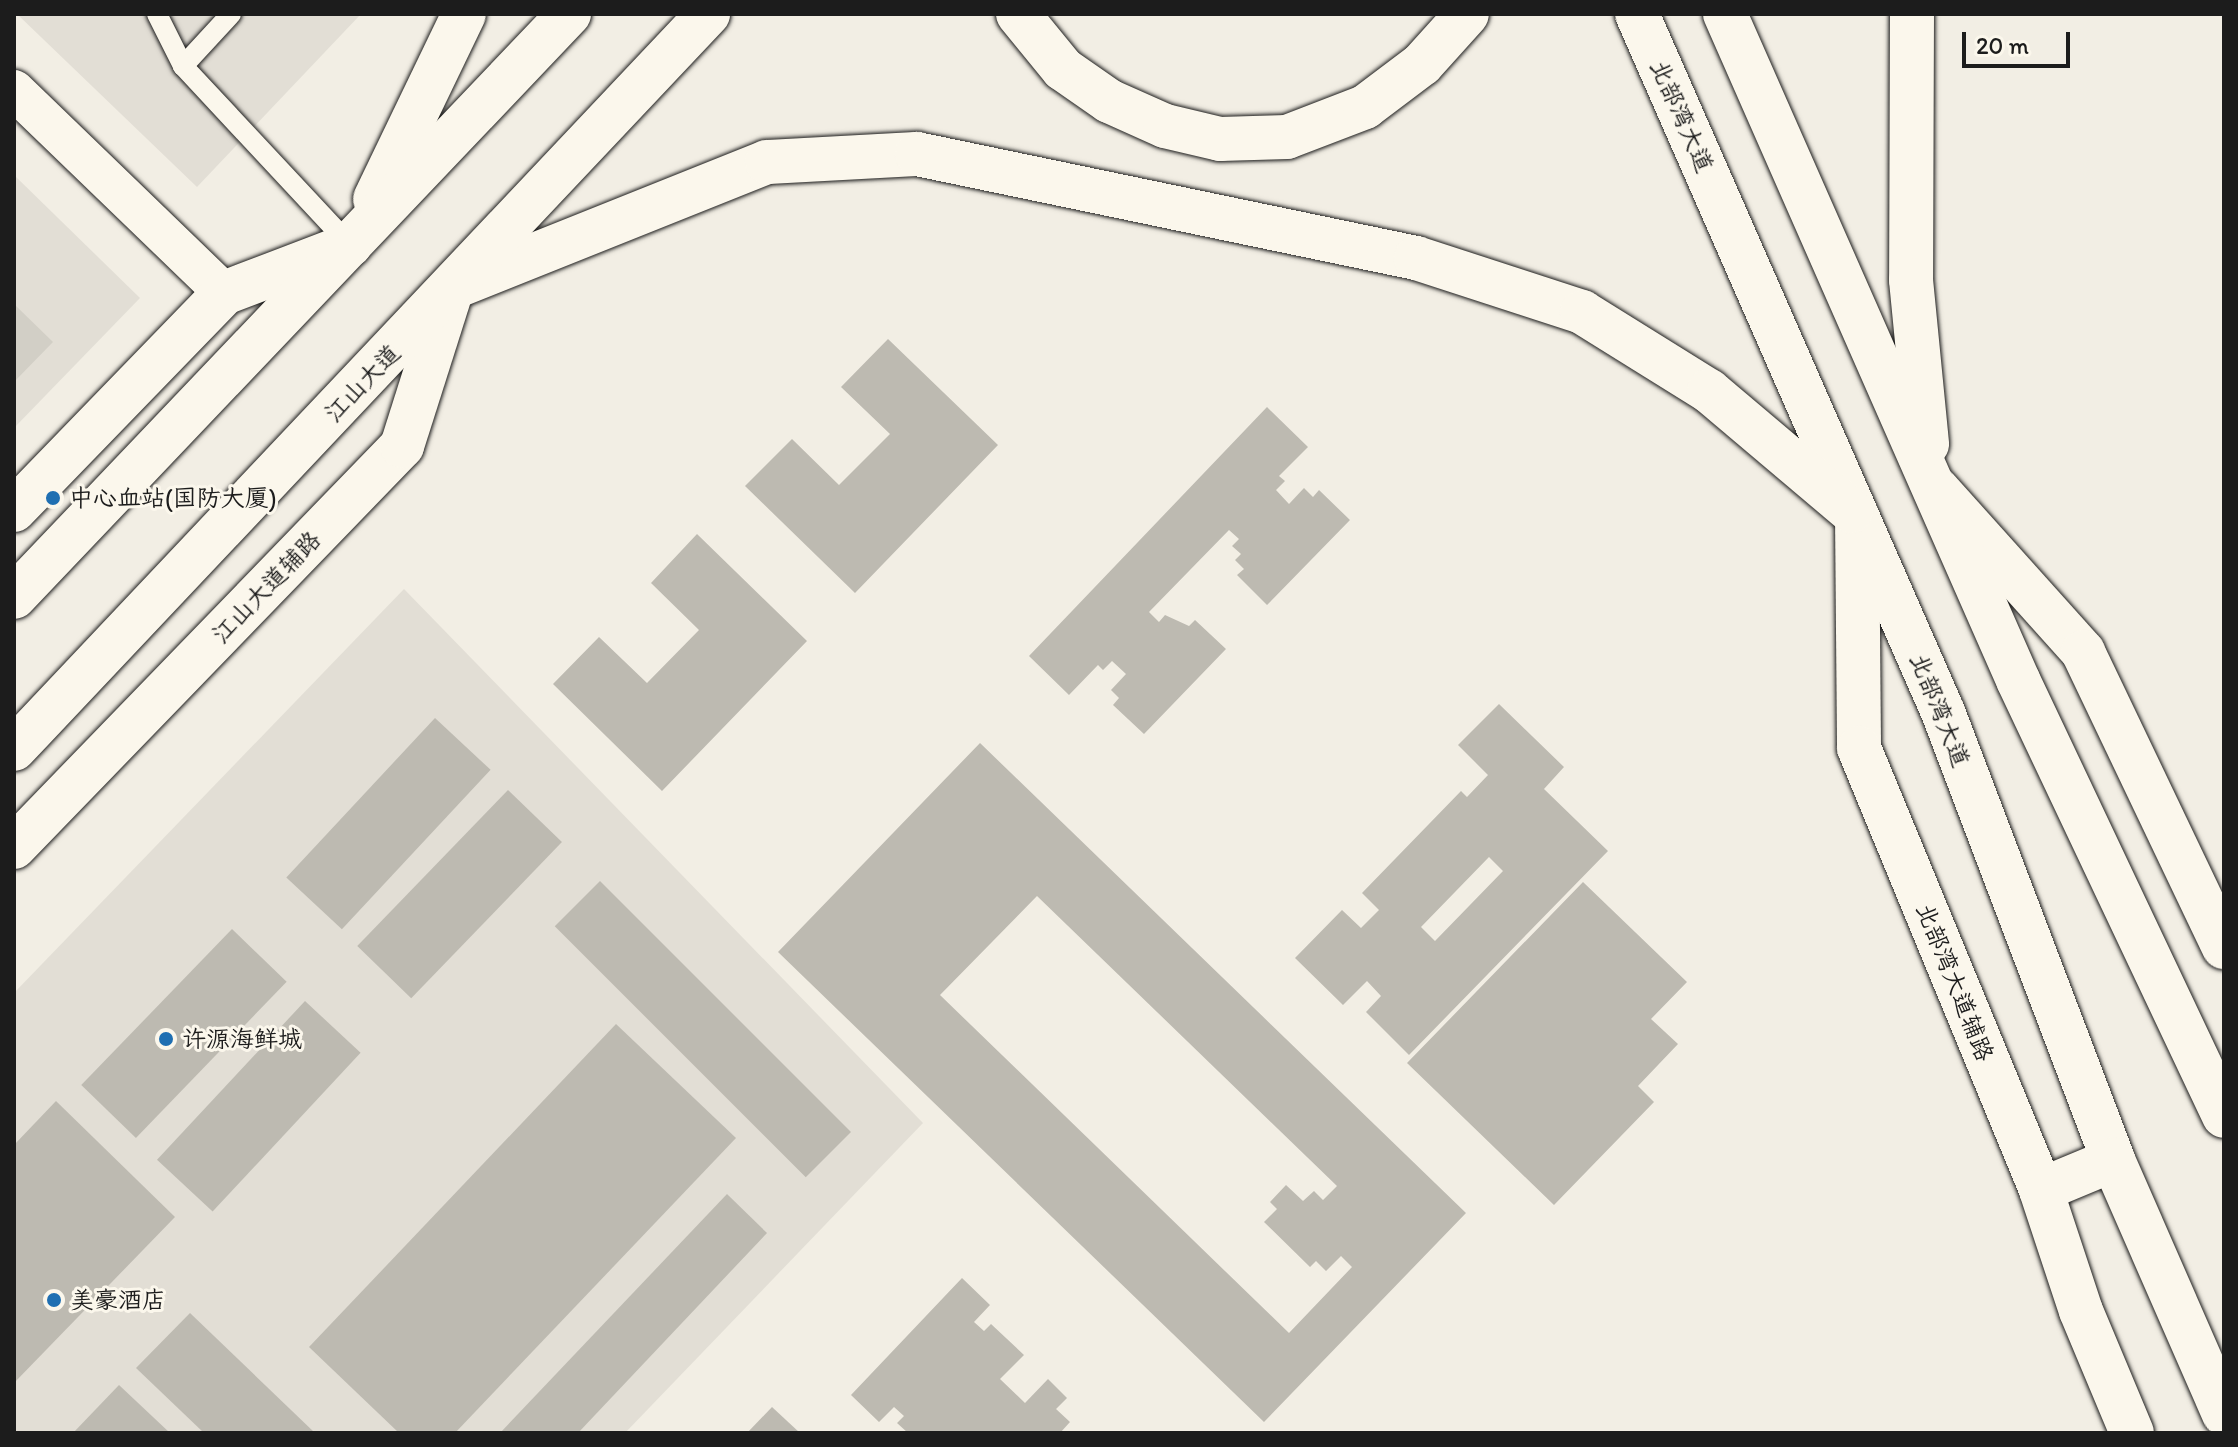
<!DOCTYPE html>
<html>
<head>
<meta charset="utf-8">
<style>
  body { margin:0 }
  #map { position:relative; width:2238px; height:1447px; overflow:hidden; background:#f2eee4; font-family:Itim,"LXGW WenKai TC",sans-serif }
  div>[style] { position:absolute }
  .built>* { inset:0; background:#e2ded5 }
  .green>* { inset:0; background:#d2cfc6 }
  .building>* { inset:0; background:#bdbab1; transform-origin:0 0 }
  .roads { filter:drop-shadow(0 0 2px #1c1c1c) drop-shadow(0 0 2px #1c1c1c) }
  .lane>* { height:20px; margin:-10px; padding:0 10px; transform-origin:10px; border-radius:10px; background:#fbf7ec }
  .street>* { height:40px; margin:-20px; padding:0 20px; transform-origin:20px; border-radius:20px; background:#fbf7ec }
  .secondary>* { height:44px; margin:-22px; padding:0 22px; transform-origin:22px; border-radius:22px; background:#fbf7ec }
  .highway>* { height:44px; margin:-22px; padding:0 22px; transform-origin:22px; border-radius:22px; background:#fbf7ec }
  .dots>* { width:22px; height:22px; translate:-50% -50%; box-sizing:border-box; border:4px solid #fbf7ec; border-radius:50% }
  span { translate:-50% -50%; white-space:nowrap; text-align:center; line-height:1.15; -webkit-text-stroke:6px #fbf7ec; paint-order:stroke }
  .street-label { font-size:24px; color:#1c1c1c }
  .poi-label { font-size:24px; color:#1c1c1c }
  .left { translate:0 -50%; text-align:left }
  .frame { position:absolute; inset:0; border:16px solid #1c1c1c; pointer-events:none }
  .scale { position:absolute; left:1962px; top:32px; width:108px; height:36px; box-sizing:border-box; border:4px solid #1c1c1c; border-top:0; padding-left:10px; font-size:24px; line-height:28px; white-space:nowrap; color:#1c1c1c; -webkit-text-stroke:6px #fbf7ec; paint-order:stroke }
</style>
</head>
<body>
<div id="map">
  <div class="built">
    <div style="clip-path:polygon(17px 14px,361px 14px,197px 187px)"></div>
    <div style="clip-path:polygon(14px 175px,140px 298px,14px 428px)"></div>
    <div style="clip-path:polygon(404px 589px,923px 1123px,625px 1433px,14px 1433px,14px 993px)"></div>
  </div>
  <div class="green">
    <div style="clip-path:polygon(14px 304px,53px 342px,14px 382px)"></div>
  </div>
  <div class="building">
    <div style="clip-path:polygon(888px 339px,998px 445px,855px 593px,745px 486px,792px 439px,839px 485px,890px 434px,841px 387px)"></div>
    <div style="clip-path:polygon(1267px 407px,1308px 447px,1279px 476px,1285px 481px,1276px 490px,1289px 504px,1304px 488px,1313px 497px,1319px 490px,1350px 520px,1267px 605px,1237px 575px,1244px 569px,1235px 560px,1241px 554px,1232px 546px,1239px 539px,1229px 530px,1149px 612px,1159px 622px,1165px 615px,1189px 626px,1195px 620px,1226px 649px,1144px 734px,1113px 705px,1119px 698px,1111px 690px,1126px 674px,1112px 661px,1103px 670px,1098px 665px,1069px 695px,1029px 656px)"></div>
    <div style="clip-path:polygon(697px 534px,807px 641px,662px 791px,553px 684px,599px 637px,647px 683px,699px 630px,651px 583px)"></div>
    <div style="clip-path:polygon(evenodd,1499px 704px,1564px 767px,1544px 789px,1608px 851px,1409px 1055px,1366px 1012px,1381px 996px,1367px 981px,1343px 1005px,1295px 958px,1342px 910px,1361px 928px,1379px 910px,1362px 893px,1461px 791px,1467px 797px,1488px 775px,1458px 745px,1499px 704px,1489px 857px,1503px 871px,1435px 941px,1421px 927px,1489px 857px)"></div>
    <div style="left:435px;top:718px;width:76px;height:218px;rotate:43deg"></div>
    <div style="clip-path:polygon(evenodd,980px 743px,1466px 1213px,1264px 1422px,778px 952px,980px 743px,1037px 896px,1337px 1186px,1323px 1200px,1314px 1191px,1303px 1201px,1286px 1185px,1270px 1202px,1277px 1209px,1264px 1222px,1310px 1267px,1316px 1261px,1326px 1271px,1341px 1256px,1352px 1267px,1289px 1333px,940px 995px,1037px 896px)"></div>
    <div style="left:508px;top:790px;width:75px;height:217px;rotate:44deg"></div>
    <div style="left:600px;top:881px;width:355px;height:64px;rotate:45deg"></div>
    <div style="clip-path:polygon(1583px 882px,1687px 982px,1651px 1019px,1678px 1044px,1638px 1086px,1654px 1102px,1554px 1205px,1407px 1063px)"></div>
    <div style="left:232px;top:929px;width:76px;height:217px;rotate:44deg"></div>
    <div style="left:305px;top:1001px;width:76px;height:217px;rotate:43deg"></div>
    <div style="clip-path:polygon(616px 1024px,736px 1138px,455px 1433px,399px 1433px,309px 1347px)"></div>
    <div style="clip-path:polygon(56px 1101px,175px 1217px,14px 1383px,14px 1145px)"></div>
    <div style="clip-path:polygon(727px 1194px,767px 1233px,578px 1433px,500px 1433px)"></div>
    <div style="clip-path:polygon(962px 1278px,990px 1305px,974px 1322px,984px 1331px,991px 1324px,1024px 1355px,1000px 1379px,1025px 1403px,1048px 1379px,1067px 1398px,1056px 1409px,1070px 1422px,1060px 1433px,908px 1433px,897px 1423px,904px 1416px,894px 1407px,879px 1422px,851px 1395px)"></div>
    <div style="clip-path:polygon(190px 1313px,315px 1433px,204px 1433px,136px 1368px)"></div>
    <div style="clip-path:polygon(119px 1385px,170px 1433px,73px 1433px)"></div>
    <div style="clip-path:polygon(772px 1407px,800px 1433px,747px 1433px)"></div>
  </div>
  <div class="roads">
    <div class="lane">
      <div style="left:157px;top:14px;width:58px;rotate:63.4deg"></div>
      <div style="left:231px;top:14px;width:71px;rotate:132.7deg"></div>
      <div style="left:183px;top:66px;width:245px;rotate:47deg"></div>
    </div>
    <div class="street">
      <div style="left:14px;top:90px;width:292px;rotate:44deg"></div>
    </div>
    <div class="secondary">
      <div style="left:1937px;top:489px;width:219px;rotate:48.1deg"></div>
      <div style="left:2083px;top:652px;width:327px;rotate:64.5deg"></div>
      <div style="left:14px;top:510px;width:302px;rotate:-45.9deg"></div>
      <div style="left:224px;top:293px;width:135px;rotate:-20.9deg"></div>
      <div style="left:1857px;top:516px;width:232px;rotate:89.5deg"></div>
      <div style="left:1859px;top:748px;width:478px;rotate:67.6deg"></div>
      <div style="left:2041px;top:1190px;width:127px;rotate:71.7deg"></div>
      <div style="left:2081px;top:1311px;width:132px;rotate:67.3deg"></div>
      <div style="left:14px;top:847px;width:558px;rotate:-45.94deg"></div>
      <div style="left:402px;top:446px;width:166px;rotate:-72.4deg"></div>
    </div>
    <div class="highway">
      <div style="left:1018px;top:14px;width:71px;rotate:50.7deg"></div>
      <div style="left:1063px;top:69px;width:56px;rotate:34.8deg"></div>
      <div style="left:1109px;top:101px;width:61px;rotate:24.1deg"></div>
      <div style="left:1165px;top:126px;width:57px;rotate:13.3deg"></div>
      <div style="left:1220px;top:139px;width:67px;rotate:-1.7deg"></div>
      <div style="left:1287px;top:137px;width:84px;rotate:-21deg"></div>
      <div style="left:1365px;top:107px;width:71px;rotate:-37deg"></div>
      <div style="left:1422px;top:64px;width:67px;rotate:-48deg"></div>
      <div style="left:1637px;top:14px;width:762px;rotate:66.33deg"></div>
      <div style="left:1943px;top:712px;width:479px;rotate:69.2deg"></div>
      <div style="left:2113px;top:1160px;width:277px;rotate:66.4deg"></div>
      <div style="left:1725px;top:14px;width:728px;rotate:66.25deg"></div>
      <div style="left:2018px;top:680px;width:482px;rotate:64.7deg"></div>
      <div style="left:1912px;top:14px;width:266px;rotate:90.2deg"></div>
      <div style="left:1911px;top:280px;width:165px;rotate:84.4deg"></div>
      <div style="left:375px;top:199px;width:205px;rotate:-64.3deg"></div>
      <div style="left:452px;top:288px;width:339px;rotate:-21.8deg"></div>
      <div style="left:767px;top:162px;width:150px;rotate:-3.1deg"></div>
      <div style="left:917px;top:154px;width:510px;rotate:11.77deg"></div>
      <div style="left:1416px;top:258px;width:175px;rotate:18deg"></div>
      <div style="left:1582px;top:312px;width:150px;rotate:31.9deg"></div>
      <div style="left:1709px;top:391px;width:186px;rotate:40.2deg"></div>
      <div style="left:14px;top:597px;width:805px;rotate:-46.41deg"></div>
      <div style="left:14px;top:749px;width:1011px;rotate:-46.64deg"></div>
      <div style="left:2041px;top:1190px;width:78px;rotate:-22.6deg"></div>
    </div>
  </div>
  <div class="dots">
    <div style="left:53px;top:498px;background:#1f6fb2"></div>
    <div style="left:166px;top:1039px;background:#1f6fb2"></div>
    <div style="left:54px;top:1300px;background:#1f6fb2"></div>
  </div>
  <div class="street-label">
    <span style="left:1682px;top:116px;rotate:66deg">北部湾大道</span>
    <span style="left:362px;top:383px;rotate:-46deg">江山大道</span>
    <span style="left:266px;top:587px;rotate:-46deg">江山大道辅路</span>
    <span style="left:1940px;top:710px;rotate:68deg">北部湾大道</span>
    <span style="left:1955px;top:982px;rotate:68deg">北部湾大道辅路</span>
  </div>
  <div class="poi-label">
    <span class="left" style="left:69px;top:498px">中心血站(国防大厦)</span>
    <span class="left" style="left:182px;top:1039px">许源海鲜城</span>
    <span class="left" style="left:70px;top:1300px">美豪酒店</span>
  </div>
  <div class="frame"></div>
  <div class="scale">20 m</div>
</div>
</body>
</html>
